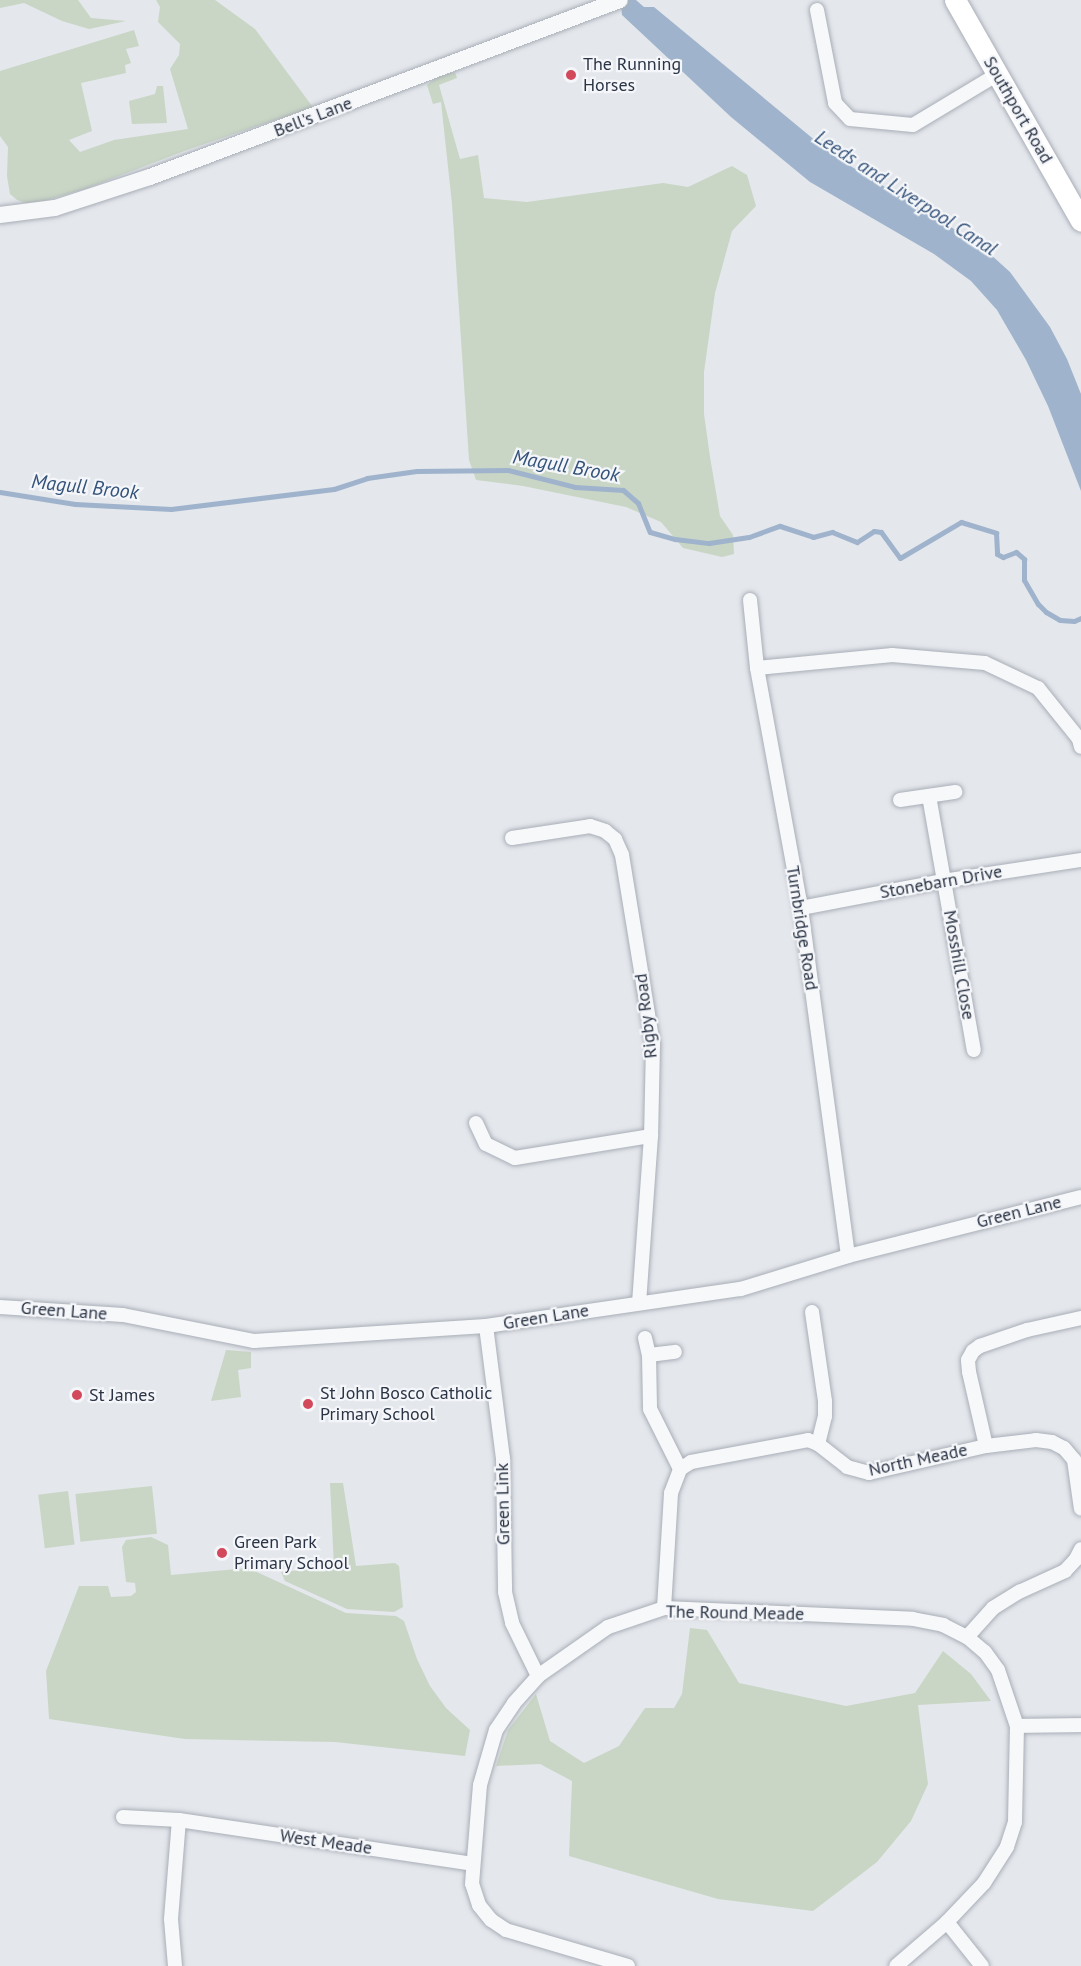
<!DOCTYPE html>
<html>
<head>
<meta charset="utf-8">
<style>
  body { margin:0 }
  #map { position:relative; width:1081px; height:1966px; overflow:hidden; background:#e4e7ec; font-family:"PT Sans",sans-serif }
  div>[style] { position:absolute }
  .green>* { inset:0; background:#c9d6c5; transform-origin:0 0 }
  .water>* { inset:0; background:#9fb4cc }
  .stream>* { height:5px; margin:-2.5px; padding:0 2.5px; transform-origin:2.5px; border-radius:2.5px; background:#9fb4cc }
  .roads { filter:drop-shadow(0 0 2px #a9aeb7) drop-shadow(0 0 2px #a9aeb7) }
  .minor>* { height:14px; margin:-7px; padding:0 7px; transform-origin:7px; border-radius:7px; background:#f7f8fa }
  .tertiary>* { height:16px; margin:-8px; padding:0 8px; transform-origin:8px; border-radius:8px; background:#f7f8fa }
  .primary>* { height:21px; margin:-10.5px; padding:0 10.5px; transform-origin:10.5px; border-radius:10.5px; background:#fff }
  .dots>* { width:16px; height:16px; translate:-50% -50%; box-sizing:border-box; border:3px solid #f4f6f9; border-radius:50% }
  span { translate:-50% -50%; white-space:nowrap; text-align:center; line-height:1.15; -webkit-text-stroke:4.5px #f4f6f9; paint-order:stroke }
  .poi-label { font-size:18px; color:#2b3445 }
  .left { translate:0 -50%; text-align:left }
  .street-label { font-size:18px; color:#2b3445 }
  .water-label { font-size:20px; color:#34527a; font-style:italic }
</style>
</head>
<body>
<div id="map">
  <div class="green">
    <div style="clip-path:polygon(0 0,78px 0,91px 18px,126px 21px,89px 29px,62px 21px,24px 3px,0 8px)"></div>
    <div style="clip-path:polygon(156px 0,215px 0,255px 29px,315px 110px,281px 118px,187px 150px,85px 189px,44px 201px,26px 203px,17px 200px,10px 194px,7px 176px,8px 147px,0 136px,0 71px,134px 30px,139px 46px,126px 49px,131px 63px,125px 65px,126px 73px,81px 83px,92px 131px,69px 140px,80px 152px,114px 140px,188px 129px,170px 69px,179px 55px,180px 44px,158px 22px,160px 7px)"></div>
    <div style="clip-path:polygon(455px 72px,457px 78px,439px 85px,460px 159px,478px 155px,484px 198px,527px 202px,663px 183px,688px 187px,732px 166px,747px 175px,756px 206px,732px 231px,715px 293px,704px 372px,704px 414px,710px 457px,720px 516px,733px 535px,734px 554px,722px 557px,683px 548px,661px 522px,626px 507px,523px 486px,476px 480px,469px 460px,452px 204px,441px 102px,433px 104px,427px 85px,437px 77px)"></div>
    <div style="clip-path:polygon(157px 86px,163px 86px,167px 123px,132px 124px,129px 101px,155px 94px)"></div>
    <div style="clip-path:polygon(226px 1350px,251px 1352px,251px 1368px,238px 1370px,241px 1397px,211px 1401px)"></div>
    <div style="clip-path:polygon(330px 1483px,343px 1483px,356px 1566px,395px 1563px,399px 1566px,403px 1607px,394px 1612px,347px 1609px,285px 1581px,281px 1572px,334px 1567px)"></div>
    <div style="left:152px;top:1486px;width:48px;height:77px;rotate:84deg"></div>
    <div style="left:68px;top:1491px;width:54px;height:30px;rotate:83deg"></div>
    <div style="clip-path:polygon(151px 1537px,168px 1545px,171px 1575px,248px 1568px,346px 1613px,396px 1616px,404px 1621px,417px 1659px,430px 1686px,446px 1708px,470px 1730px,465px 1756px,335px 1742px,185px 1739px,49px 1719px,46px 1671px,79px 1586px,108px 1586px,111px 1597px,131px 1596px,136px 1592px,135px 1583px,126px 1582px,122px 1547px,126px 1540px)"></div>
    <div style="clip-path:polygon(690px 1628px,707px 1630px,739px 1683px,846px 1706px,915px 1693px,943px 1651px,971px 1674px,991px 1701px,918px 1705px,928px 1784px,911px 1821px,877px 1862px,813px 1911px,718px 1899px,569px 1856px,572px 1781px,540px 1764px,496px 1766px,508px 1730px,536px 1694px,550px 1741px,584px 1763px,619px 1746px,645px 1708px,674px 1708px,682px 1694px)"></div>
  </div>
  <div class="water">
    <div style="clip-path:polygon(618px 0,636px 0,644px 7px,654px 7px,834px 156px,959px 232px,990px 254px,1010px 272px,1050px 327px,1067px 359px,1081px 394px,1081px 491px,1048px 406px,1026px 360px,997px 310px,971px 281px,934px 254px,810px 182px,731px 117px,622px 15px,621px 4px)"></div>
  </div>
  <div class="stream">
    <div style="left:0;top:492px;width:76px;rotate:9.1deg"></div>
    <div style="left:75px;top:504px;width:96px;rotate:3deg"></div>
    <div style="left:171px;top:509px;width:164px;rotate:-7deg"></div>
    <div style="left:334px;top:489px;width:35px;rotate:-18deg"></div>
    <div style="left:367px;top:478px;width:50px;rotate:-8deg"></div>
    <div style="left:417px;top:471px;width:91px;rotate:-0.6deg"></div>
    <div style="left:508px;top:470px;width:69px;rotate:14.2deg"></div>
    <div style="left:575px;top:487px;width:48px;rotate:3.6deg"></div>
    <div style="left:623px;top:490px;width:20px;rotate:41deg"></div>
    <div style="left:638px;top:503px;width:31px;rotate:68deg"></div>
    <div style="left:650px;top:532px;width:26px;rotate:16deg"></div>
    <div style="left:675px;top:539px;width:34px;rotate:7deg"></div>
    <div style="left:709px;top:543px;width:40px;rotate:-8.5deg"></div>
    <div style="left:749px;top:537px;width:33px;rotate:-20deg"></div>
    <div style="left:780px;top:526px;width:35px;rotate:18deg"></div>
    <div style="left:813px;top:537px;width:20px;rotate:-15deg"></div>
    <div style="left:832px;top:532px;width:27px;rotate:22deg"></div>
    <div style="left:857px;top:542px;width:20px;rotate:-33deg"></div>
    <div style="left:874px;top:531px;width:7px;rotate:8deg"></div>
    <div style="left:881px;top:532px;width:32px;rotate:54deg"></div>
    <div style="left:900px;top:558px;width:71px;rotate:-30.5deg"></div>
    <div style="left:961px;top:522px;width:37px;rotate:17deg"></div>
    <div style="left:996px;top:533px;width:21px;rotate:87deg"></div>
    <div style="left:997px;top:554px;width:7px;rotate:27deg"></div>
    <div style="left:1003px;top:557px;width:14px;rotate:-21deg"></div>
    <div style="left:1016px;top:552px;width:11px;rotate:41deg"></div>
    <div style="left:1024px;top:559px;width:21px;rotate:90deg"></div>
    <div style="left:1024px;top:580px;width:28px;rotate:60deg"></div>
    <div style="left:1038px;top:604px;width:11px;rotate:45deg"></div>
    <div style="left:1046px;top:612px;width:16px;rotate:30deg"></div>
    <div style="left:1060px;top:620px;width:14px;rotate:4deg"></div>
    <div style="left:1074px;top:621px;width:8px;rotate:-23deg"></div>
  </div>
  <div class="roads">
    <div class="minor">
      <div style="left:817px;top:10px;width:95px;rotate:79deg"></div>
      <div style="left:835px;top:103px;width:22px;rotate:47deg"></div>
      <div style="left:850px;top:119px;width:63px;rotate:5.4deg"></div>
      <div style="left:913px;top:125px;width:99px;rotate:-31deg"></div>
      <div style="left:750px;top:600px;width:68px;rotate:84.1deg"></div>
      <div style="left:757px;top:668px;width:244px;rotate:79.6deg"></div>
      <div style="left:801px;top:908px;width:351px;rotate:82.3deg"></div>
      <div style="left:757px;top:668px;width:136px;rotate:-5.5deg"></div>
      <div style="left:892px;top:655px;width:93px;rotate:4.9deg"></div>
      <div style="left:985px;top:663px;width:59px;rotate:25.3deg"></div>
      <div style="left:1038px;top:688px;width:65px;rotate:51.2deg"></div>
      <div style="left:1079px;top:739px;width:8px;rotate:76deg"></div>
      <div style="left:929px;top:796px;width:258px;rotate:80deg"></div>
      <div style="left:900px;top:800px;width:56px;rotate:-8.3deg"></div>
      <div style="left:512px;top:838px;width:79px;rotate:-8.7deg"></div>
      <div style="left:590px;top:826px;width:16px;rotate:18deg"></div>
      <div style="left:605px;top:831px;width:13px;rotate:39deg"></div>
      <div style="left:615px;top:839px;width:17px;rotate:66deg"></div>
      <div style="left:622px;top:855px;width:192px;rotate:80.7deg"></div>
      <div style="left:653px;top:1044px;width:92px;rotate:91.2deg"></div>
      <div style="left:651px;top:1136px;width:166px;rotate:94.1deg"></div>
      <div style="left:801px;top:908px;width:145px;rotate:-10.8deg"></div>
      <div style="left:943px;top:881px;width:140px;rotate:-8.7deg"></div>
      <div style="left:476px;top:1123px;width:23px;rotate:65deg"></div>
      <div style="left:486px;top:1144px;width:32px;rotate:26deg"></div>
      <div style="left:515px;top:1158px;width:138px;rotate:-9.2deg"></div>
      <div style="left:0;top:1307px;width:123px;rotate:3.7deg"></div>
      <div style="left:123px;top:1315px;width:134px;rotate:11.2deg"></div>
      <div style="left:254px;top:1341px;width:232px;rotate:-3.7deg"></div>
      <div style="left:486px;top:1326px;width:258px;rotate:-8.3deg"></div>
      <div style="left:741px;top:1289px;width:112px;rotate:-17.1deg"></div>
      <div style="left:848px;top:1256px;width:240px;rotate:-14.2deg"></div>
      <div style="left:812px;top:1312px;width:90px;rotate:81.7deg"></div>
      <div style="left:825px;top:1401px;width:15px;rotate:90deg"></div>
      <div style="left:825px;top:1416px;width:29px;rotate:104deg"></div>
      <div style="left:486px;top:1326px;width:133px;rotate:82.7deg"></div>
      <div style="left:503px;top:1458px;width:134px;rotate:89.1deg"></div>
      <div style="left:505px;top:1592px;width:32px;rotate:77deg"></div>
      <div style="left:512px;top:1623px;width:59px;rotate:63.9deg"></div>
      <div style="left:645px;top:1338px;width:17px;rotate:77deg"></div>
      <div style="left:649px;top:1355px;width:54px;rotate:88.9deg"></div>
      <div style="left:650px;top:1409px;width:67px;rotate:63.4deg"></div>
      <div style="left:649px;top:1355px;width:26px;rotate:-7deg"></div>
      <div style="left:986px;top:1446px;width:76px;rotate:-102.9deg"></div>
      <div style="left:969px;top:1372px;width:12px;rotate:-95deg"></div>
      <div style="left:968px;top:1360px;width:10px;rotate:-61deg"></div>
      <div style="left:973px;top:1351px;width:9px;rotate:-36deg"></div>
      <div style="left:980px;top:1346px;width:50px;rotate:-18.8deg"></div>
      <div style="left:1027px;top:1330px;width:55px;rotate:-12.5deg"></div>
      <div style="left:664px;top:1608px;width:115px;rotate:-86.5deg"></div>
      <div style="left:671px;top:1493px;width:26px;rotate:-69deg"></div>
      <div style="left:680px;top:1469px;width:13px;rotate:-32deg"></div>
      <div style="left:691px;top:1462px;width:119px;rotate:-10.6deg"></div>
      <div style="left:808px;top:1440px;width:11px;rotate:22deg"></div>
      <div style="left:818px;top:1444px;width:37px;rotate:38deg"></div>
      <div style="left:847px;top:1467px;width:23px;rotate:15deg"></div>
      <div style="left:869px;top:1473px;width:120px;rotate:-13deg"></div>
      <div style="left:986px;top:1446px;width:50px;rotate:-6.8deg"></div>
      <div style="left:1036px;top:1440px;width:16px;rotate:7deg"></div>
      <div style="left:1052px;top:1442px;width:13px;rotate:27deg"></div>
      <div style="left:1064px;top:1448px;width:16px;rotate:50deg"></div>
      <div style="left:1074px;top:1460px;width:49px;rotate:81.9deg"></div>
      <div style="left:967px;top:1637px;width:39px;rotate:-48deg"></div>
      <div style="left:993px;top:1608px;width:31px;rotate:-32deg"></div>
      <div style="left:1019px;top:1592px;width:51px;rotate:-24.5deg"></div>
      <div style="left:1065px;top:1571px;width:16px;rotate:-47deg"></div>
      <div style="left:1076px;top:1559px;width:11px;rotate:-63deg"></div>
      <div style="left:1017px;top:1726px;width:64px;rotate:-0.9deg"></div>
      <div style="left:123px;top:1817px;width:56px;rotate:3.1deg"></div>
      <div style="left:179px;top:1820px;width:297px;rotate:8.5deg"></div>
      <div style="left:947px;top:1922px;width:56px;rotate:51.5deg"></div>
      <div style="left:175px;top:1966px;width:47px;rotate:-94.9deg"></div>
      <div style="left:171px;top:1919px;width:99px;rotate:-85.4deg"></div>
      <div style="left:628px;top:1966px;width:127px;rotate:-163.6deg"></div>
      <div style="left:506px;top:1930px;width:18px;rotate:-146deg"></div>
      <div style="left:491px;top:1920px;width:19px;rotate:-129deg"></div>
      <div style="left:479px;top:1905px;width:22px;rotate:-108deg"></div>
      <div style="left:472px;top:1884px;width:99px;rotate:-85.4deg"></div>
      <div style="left:480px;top:1785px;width:57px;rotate:-73.8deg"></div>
      <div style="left:496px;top:1730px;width:32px;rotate:-56deg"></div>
      <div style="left:514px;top:1703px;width:36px;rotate:-48deg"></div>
      <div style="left:538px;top:1676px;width:85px;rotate:-35deg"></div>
      <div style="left:608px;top:1627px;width:59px;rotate:-18.7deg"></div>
      <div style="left:664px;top:1608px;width:249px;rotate:2.5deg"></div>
      <div style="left:913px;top:1619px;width:31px;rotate:11deg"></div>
      <div style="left:943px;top:1625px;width:27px;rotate:27deg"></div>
      <div style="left:967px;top:1637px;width:23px;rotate:40deg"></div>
      <div style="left:985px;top:1652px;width:22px;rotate:54deg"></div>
      <div style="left:998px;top:1670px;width:59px;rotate:71.3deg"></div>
      <div style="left:1017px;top:1726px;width:96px;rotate:91.2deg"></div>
      <div style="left:1015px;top:1822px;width:26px;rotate:108deg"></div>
      <div style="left:1007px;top:1847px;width:43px;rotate:122.6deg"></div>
      <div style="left:984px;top:1883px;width:54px;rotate:133.5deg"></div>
      <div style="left:947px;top:1922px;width:67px;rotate:139.2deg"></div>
    </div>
    <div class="tertiary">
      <div style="left:0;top:215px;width:55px;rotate:-7.3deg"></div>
      <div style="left:55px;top:208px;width:100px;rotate:-18.1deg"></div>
      <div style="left:150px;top:177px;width:502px;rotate:-20.64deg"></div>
    </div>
    <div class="primary">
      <div style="left:955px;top:0;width:254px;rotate:60.3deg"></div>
    </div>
  </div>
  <div class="dots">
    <div style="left:571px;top:75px;background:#d1495b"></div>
    <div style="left:77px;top:1395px;background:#d1495b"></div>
    <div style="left:308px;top:1404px;background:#d1495b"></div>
    <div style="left:222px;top:1553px;background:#d1495b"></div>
  </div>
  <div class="poi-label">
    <span class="left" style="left:583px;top:75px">The Running<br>Horses</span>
    <span class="left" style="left:320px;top:1404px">St John Bosco Catholic<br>Primary School</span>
    <span class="left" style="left:89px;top:1395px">St James</span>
    <span class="left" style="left:234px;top:1553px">Green Park<br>Primary School</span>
  </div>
  <div class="street-label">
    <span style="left:1018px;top:110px;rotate:60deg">Southport Road</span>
    <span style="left:313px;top:117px;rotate:-21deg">Bell's Lane</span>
    <span style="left:941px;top:882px;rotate:-10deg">Stonebarn Drive</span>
    <span style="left:802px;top:928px;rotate:81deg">Turnbridge Road</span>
    <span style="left:959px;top:965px;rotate:80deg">Mosshill Close</span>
    <span style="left:646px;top:1016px;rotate:-97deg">Rigby Road</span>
    <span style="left:1019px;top:1212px;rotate:-14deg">Green Lane</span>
    <span style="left:64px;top:1311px;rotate:4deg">Green Lane</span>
    <span style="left:546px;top:1317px;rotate:-9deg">Green Lane</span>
    <span style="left:918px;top:1460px;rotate:-12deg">North Meade</span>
    <span style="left:503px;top:1504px;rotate:-91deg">Green Link</span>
    <span style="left:735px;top:1613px;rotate:1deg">The Round Meade</span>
    <span style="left:326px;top:1842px;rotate:8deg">West Meade</span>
  </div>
  <div class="water-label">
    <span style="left:906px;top:193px;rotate:33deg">Leeds and Liverpool Canal</span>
    <span style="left:566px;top:466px;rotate:10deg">Magull Brook</span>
    <span style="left:85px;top:487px;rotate:6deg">Magull Brook</span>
  </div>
</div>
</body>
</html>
